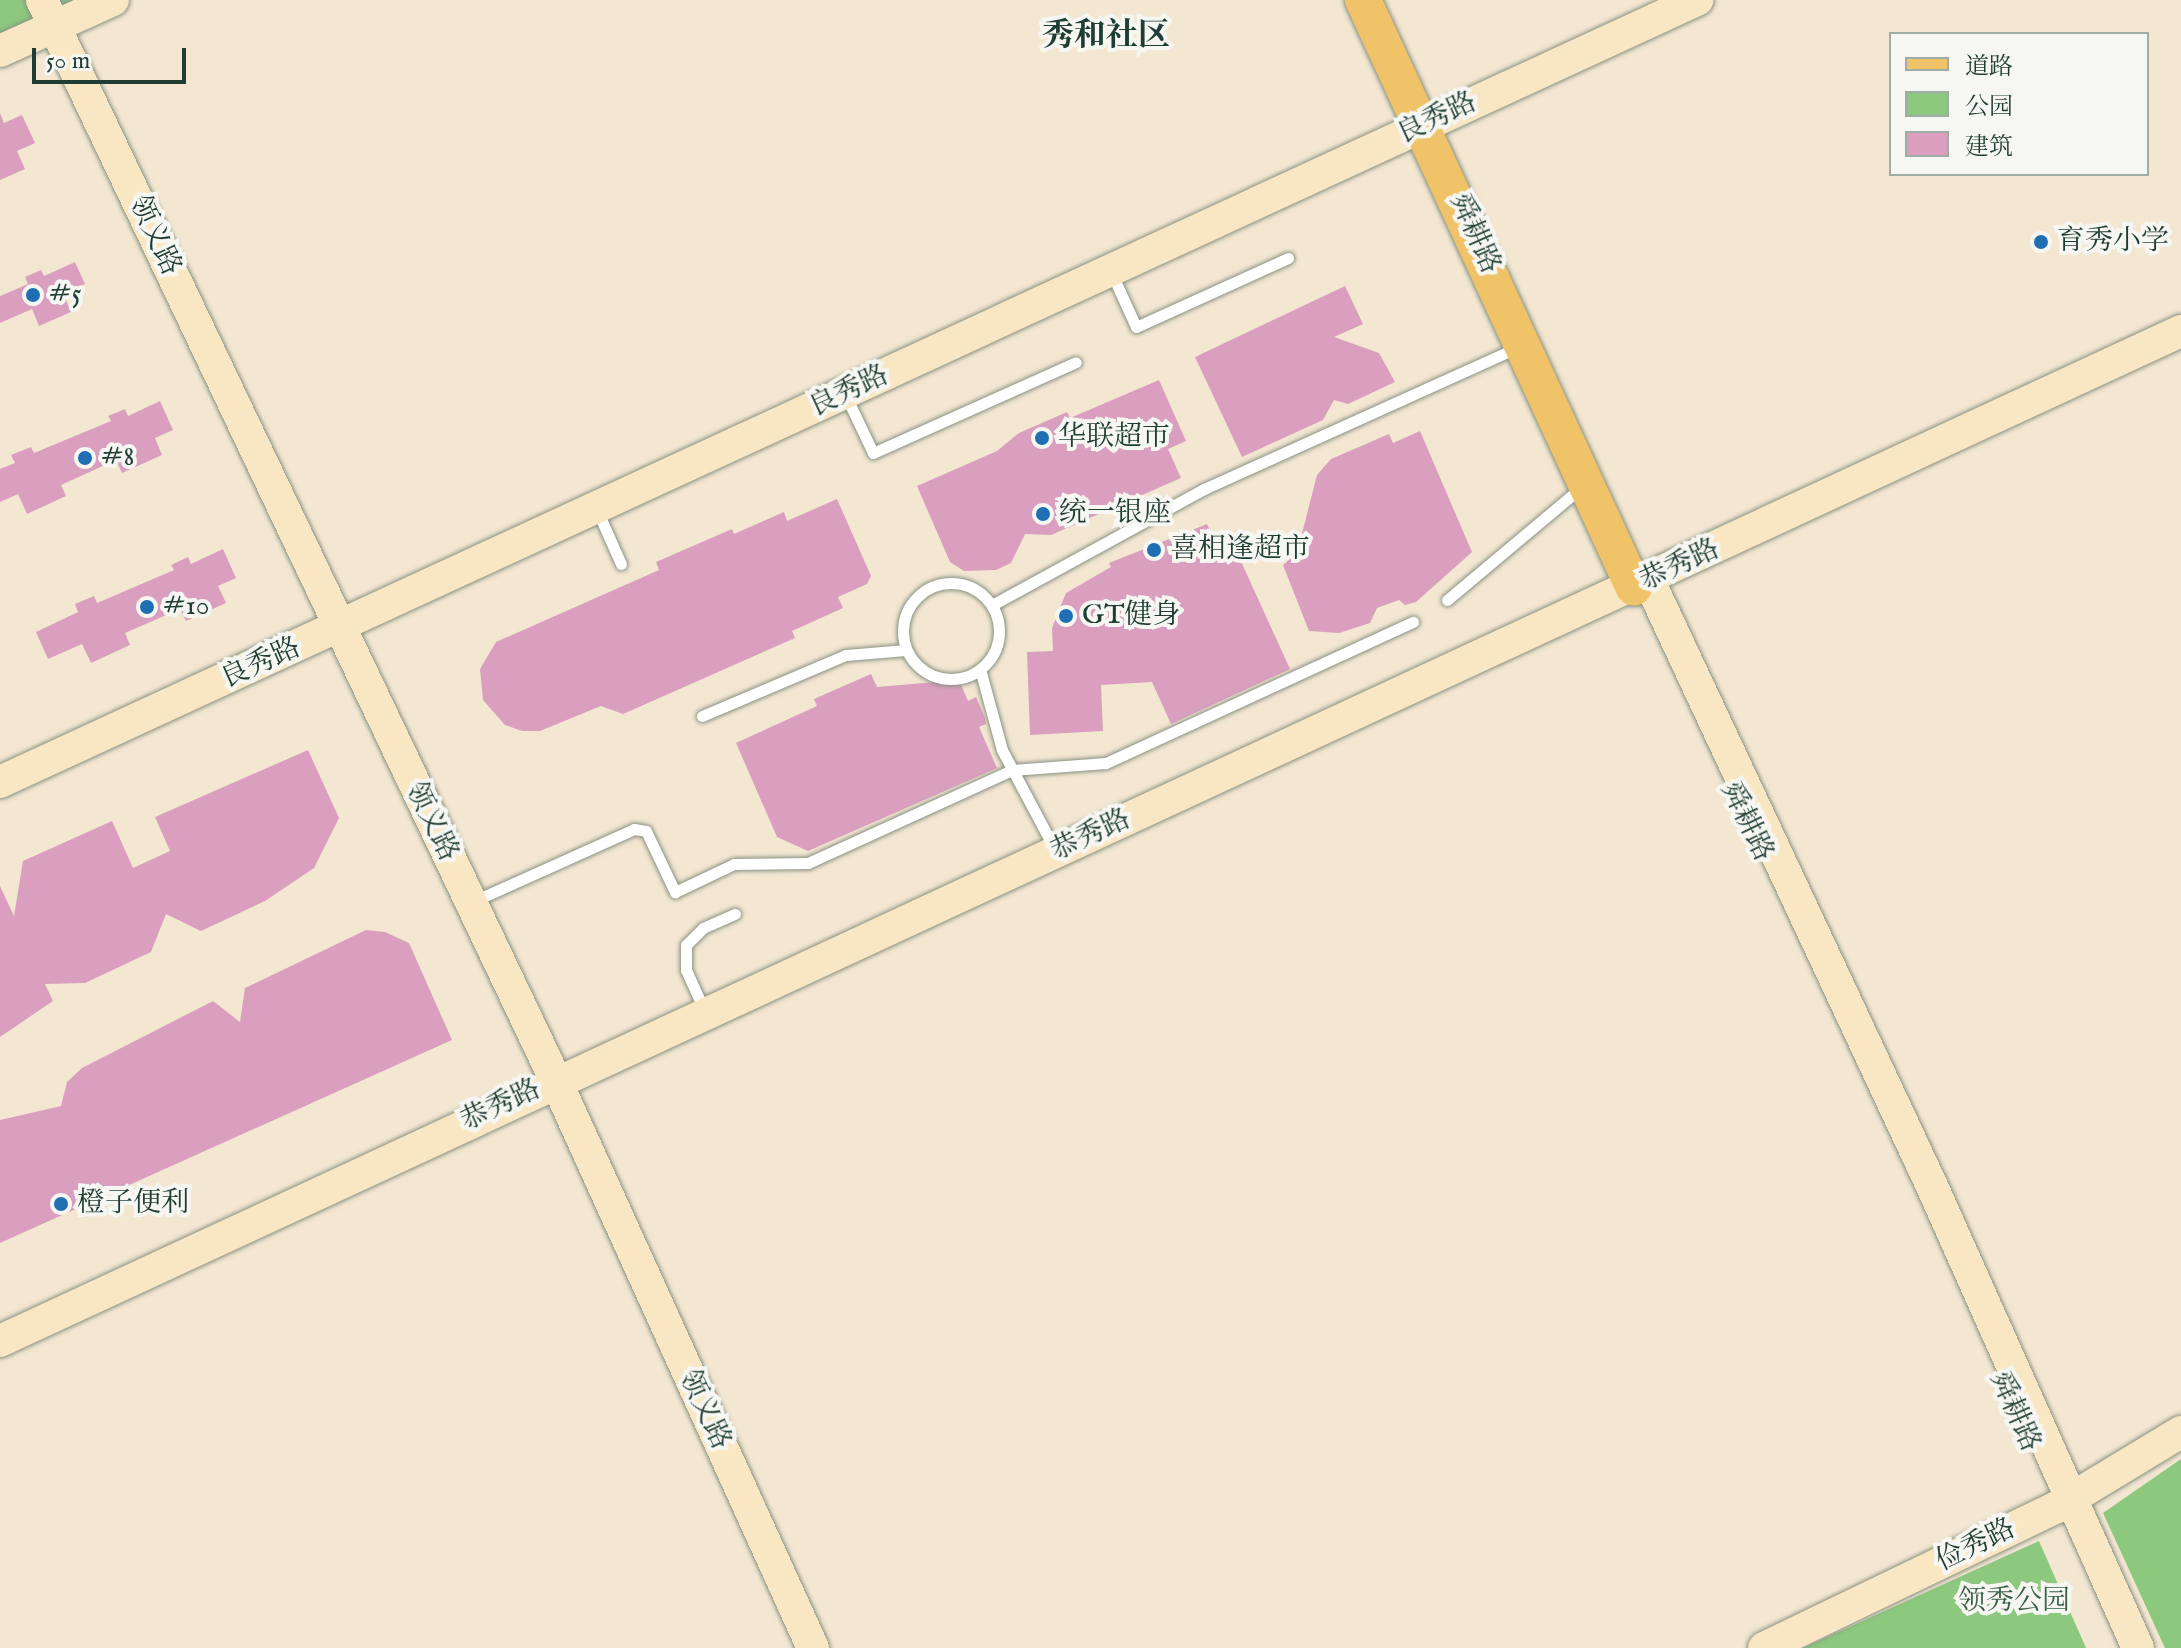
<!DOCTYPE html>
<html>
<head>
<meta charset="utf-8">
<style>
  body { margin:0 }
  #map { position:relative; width:2181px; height:1648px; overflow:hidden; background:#f3e7d2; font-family:"IM FELL English","Noto Serif SC",serif }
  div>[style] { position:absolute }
  .green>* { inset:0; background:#8cc87e }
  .building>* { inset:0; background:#da9fbf }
  .roads { filter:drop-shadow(0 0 2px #899283) drop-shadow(0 0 2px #899283) }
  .lane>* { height:11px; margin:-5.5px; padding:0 5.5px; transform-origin:5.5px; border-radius:5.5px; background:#fff }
  .lane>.ring { margin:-5.5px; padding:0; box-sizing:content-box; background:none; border:11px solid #fff; border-radius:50% }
  .secondary>* { height:32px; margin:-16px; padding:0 16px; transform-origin:16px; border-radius:16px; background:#f9e7c3 }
  .primary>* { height:36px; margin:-18px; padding:0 18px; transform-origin:18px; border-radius:18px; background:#f0c369 }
  .dots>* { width:22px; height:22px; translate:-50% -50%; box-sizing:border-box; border:4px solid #f6f6f2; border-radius:50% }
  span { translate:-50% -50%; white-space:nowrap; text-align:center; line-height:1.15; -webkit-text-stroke:8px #f6f6f2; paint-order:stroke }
  .street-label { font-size:28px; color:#1f3d34 }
  .poi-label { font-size:28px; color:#1f3d34 }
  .left { translate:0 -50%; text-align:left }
  .park-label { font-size:28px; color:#3a6046 }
  .quarter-label { font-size:32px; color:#1f3d34; font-weight:700 }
  .legend { position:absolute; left:1889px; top:32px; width:260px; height:144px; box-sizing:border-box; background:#f6f6f2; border:2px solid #a0aca6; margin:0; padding:10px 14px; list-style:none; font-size:24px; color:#1f3d34 }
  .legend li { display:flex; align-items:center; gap:16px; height:40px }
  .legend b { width:40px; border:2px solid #a0aca6 }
  .scale { position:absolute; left:32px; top:48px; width:154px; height:36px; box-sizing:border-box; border:4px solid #1f3d34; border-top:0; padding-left:10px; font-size:24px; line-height:28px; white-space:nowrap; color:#1f3d34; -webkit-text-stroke:6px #f6f6f2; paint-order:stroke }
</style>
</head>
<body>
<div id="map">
  <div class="green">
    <div style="clip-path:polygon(0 0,74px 0,0 34px)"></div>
    <div style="clip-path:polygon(2181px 1459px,2181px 1648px,2165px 1648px,2103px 1513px)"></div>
    <div style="clip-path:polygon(2039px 1541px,2086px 1648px,1803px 1648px)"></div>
  </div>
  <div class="building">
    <div style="clip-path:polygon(0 113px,4px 123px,22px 115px,35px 143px,17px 151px,25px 169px,0 180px)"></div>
    <div style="clip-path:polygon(75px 262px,85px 284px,63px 293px,71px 312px,39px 326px,32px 309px,0 323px,0 296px,28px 284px,25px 277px,41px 270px,44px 276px)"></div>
    <div style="clip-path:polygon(1345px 286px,1363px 324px,1334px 337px,1379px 353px,1395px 382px,1348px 404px,1334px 400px,1323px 420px,1242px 457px,1195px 357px)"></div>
    <div style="clip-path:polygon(1159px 380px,1186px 441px,1168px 449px,1181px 478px,1051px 535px,1025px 534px,1011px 563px,996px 570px,964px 571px,950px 562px,917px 486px,997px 451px,1019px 433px,1067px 412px,1070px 418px)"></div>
    <div style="clip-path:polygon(160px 401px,173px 430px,155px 438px,162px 455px,122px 473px,116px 460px,61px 485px,66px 496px,27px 514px,18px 494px,0 502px,0 469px,15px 463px,11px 455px,31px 447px,34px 453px,111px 421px,108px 416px,125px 409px,128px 416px)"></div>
    <div style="clip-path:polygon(1420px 431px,1472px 552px,1416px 602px,1405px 605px,1399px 600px,1377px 608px,1370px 623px,1339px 633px,1309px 631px,1283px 565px,1297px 553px,1317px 475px,1331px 459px,1389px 434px,1393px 443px)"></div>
    <div style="clip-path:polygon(837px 499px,871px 576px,867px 584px,838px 597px,843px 608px,792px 631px,795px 638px,623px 714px,601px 706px,540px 731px,522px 731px,505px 725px,483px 700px,480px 669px,496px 642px,659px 570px,656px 562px,732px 529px,734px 534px,784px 512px,787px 521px)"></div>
    <div style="clip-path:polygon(1207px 524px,1220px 553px,1234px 546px,1290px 669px,1171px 724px,1152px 682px,1101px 685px,1103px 731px,1030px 735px,1027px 652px,1053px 651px,1052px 628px,1066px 593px,1111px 567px,1109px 563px)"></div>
    <div style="clip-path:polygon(223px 549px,236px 578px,218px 586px,226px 603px,186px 621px,180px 609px,125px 633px,130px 645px,91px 663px,82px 644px,48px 659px,36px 632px,78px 612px,75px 604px,94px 596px,97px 603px,174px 570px,171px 565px,188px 557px,191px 564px)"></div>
    <div style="clip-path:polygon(871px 674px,877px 687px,959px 680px,968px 701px,976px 697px,985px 718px,986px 724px,979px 727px,997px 768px,808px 851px,777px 837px,736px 743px,817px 706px,814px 699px)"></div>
    <div style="clip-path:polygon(308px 750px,339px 818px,314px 868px,265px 901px,201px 931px,166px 914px,151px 952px,85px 983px,45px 984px,53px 1001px,0 1037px,0 886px,14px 916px,23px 861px,112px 821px,133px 868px,170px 851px,155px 817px)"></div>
    <div style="clip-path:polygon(366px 930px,385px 932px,409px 943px,452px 1040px,0 1243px,0 1120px,61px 1106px,67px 1082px,82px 1068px,213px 1001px,240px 1022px,245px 988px)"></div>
  </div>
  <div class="roads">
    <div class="lane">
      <div style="left:1112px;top:274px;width:58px;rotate:65.6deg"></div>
      <div style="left:1136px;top:327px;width:167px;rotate:-24.4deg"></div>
      <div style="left:845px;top:394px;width:65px;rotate:64.6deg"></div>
      <div style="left:873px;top:453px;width:222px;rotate:-24.1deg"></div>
      <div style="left:597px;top:510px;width:59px;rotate:66deg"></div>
      <div class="ring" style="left:903px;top:583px;width:85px;height:85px"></div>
      <div style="left:1447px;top:600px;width:177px;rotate:-40deg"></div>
      <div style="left:992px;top:605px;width:242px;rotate:-28.7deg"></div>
      <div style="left:1204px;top:489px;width:342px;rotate:-24.3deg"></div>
      <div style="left:980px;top:669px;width:84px;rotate:74.8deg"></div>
      <div style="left:1002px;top:750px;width:111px;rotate:62deg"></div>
      <div style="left:702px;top:716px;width:156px;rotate:-23deg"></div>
      <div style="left:846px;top:655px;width:60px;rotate:-4.8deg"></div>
      <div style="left:474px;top:901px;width:175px;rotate:-24.2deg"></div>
      <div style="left:634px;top:829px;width:12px;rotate:9deg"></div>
      <div style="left:646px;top:831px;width:68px;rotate:64.6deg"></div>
      <div style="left:675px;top:892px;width:65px;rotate:-25.4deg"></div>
      <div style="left:734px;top:864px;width:74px;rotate:-0.8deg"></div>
      <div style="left:808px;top:863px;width:224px;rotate:-24.5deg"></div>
      <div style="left:1012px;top:770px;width:94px;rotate:-4.3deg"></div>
      <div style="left:1106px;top:763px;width:338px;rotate:-24.7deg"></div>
      <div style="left:705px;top:1012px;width:46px;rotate:-114.3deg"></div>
      <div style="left:686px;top:970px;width:25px;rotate:-90deg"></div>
      <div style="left:686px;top:945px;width:24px;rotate:-45deg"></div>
      <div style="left:703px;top:928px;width:35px;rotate:-24deg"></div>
    </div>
    <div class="secondary">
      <div style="left:42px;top:0;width:1197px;rotate:64.57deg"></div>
      <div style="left:556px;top:1081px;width:623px;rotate:65.62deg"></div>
      <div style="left:0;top:51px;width:124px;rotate:-24.3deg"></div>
      <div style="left:1649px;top:581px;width:666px;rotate:64.94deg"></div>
      <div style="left:1931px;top:1184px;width:508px;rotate:65.96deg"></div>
      <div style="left:0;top:782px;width:1869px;rotate:-24.74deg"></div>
      <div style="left:0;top:1341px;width:2404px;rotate:-24.85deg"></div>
      <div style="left:1764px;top:1648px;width:325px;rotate:-25.7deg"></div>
      <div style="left:2057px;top:1507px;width:145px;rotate:-31.2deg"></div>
    </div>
    <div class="primary">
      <div style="left:1363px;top:0;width:647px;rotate:65.26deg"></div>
    </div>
  </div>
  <div class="dots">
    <div style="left:2041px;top:242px;background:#1f6fb2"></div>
    <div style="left:33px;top:295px;background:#1f6fb2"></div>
    <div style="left:1042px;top:438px;background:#1f6fb2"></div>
    <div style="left:85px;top:458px;background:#1f6fb2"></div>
    <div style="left:1043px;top:514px;background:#1f6fb2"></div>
    <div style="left:1154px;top:550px;background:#1f6fb2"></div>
    <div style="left:147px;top:607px;background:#1f6fb2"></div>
    <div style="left:1066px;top:616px;background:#1f6fb2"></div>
    <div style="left:61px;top:1204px;background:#1f6fb2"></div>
  </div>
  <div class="street-label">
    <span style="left:1437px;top:119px;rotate:-25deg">良秀路</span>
    <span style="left:1474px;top:234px;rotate:66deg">舜耕路</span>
    <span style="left:154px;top:236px;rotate:65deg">领义路</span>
    <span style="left:849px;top:392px;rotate:-25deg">良秀路</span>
    <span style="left:1680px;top:566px;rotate:-25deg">恭秀路</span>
    <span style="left:261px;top:664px;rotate:-24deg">良秀路</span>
    <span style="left:431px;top:822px;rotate:64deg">领义路</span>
    <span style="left:1746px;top:822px;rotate:64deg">舜耕路</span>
    <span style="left:1091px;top:836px;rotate:-25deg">恭秀路</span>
    <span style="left:501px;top:1106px;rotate:-25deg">恭秀路</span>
    <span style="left:704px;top:1410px;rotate:65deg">领义路</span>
    <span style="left:2014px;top:1412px;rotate:66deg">舜耕路</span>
    <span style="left:1976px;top:1546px;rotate:-26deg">俭秀路</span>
  </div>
  <div class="poi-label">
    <span class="left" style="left:2057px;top:242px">育秀小学</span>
    <span class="left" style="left:49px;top:295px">#5</span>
    <span class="left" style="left:1058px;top:438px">华联超市</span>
    <span class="left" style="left:101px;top:458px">#8</span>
    <span class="left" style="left:1059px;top:514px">统一银座</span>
    <span class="left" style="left:1170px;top:550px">喜相逢超市</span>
    <span class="left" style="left:163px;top:607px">#10</span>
    <span class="left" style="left:1082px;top:616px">GT健身</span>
    <span class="left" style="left:77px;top:1204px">橙子便利</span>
  </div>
  <div class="park-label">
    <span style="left:2014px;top:1602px">领秀公园</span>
  </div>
  <div class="quarter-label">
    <span style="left:1106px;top:37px">秀和社区</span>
  </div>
  <ul class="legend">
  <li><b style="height:10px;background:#f0c369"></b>道路</li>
  <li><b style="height:22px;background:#8cc87e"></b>公园</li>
  <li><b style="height:22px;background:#da9fbf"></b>建筑</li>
  </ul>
  <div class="scale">50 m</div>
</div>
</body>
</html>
